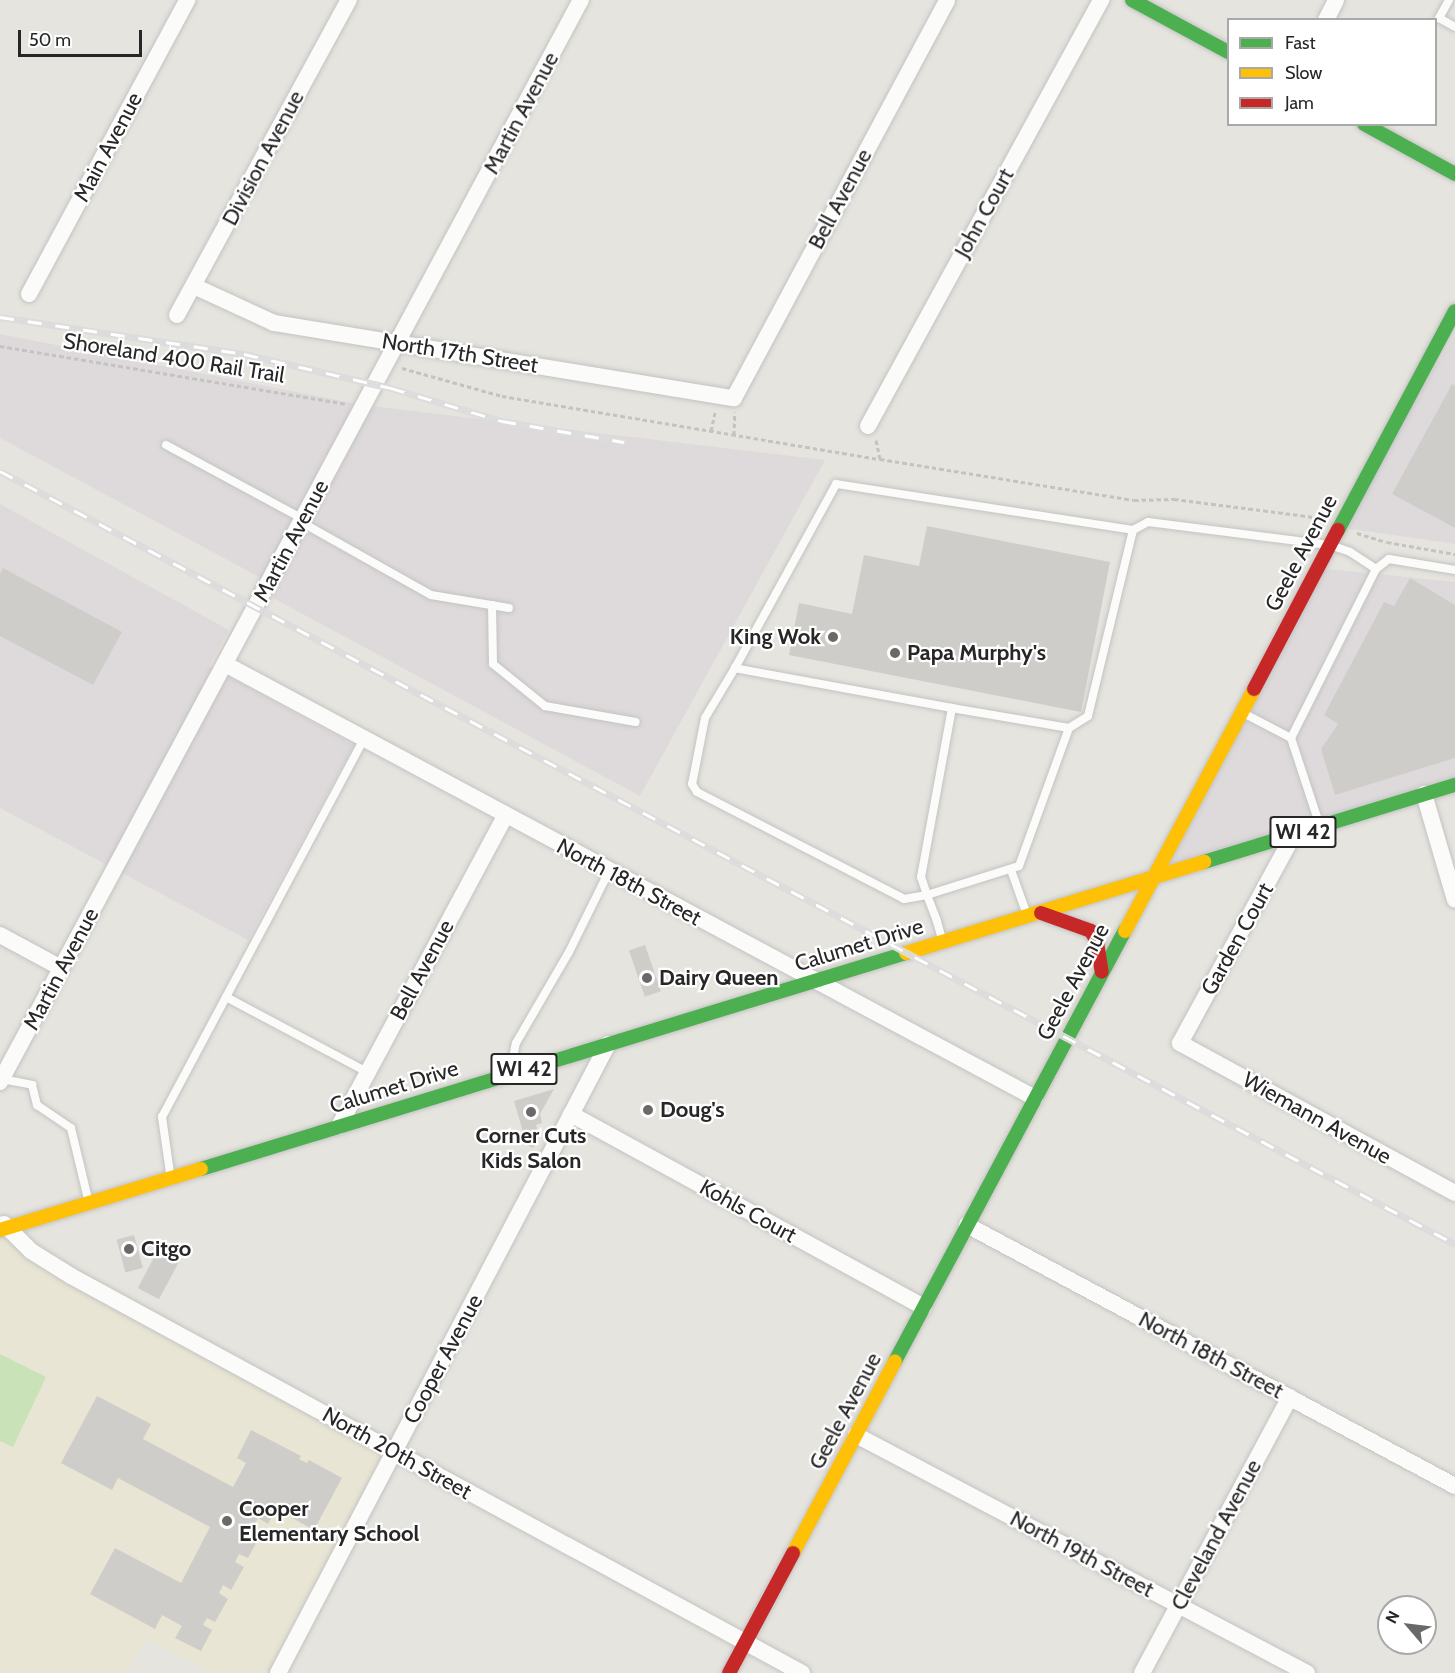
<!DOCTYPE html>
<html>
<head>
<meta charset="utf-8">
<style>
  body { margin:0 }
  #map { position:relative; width:1455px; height:1673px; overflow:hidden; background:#e6e4de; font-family:Cabin,sans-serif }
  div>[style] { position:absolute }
  .industrial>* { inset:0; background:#dedadc }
  .education>* { inset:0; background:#e8e5d4 }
  .pitch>* { inset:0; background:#cae2b8 }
  .building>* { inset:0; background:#cfcdc9; transform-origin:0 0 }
  .path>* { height:3px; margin-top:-1.5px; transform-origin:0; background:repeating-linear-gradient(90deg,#c4c3c2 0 4.5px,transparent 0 7.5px) }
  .roads { filter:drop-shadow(0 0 2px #c4c3c3) drop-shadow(0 0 2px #c4c3c3) }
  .lane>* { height:8px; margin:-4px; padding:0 4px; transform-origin:4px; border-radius:4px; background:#fbfbfa }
  .street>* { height:16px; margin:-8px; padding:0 8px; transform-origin:8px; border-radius:8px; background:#fbfbfa }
  .fast>* { height:14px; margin:-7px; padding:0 7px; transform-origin:7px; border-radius:7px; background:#4caf50 }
  .slow>* { height:14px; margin:-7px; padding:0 7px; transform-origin:7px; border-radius:7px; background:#ffc107 }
  .jam>* { height:14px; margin:-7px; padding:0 7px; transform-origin:7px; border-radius:7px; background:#c62828 }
  .rail>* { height:7px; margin-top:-3.5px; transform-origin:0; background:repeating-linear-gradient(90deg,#fff 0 14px,#dddcdd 0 28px); box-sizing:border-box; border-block:2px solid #dddcdd }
  .dots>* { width:16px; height:16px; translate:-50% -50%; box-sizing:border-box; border:3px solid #fff; border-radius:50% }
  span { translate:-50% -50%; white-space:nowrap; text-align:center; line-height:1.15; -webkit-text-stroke:4.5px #fff; paint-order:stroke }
  .shield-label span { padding:2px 4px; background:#fff; border:2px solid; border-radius:4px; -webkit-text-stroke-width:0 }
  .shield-label { font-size:21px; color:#272727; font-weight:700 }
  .street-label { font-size:22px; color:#272727 }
  .poi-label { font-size:22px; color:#272727; font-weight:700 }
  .right { translate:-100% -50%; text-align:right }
  .left { translate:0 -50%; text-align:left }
  .legend { position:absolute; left:1227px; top:18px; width:210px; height:108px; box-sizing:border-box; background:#fff; border:2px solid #a9a9a9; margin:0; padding:8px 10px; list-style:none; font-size:18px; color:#272727 }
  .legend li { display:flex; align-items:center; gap:12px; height:30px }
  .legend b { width:30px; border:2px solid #a9a9a9 }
  .north { position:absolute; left:1377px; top:1595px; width:60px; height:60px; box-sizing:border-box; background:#fff; border:2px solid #a9a9a9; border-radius:50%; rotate:298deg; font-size:16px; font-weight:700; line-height:24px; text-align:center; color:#272727 }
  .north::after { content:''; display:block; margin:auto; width:21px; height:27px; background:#6a6967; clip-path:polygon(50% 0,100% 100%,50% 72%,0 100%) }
  .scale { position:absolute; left:18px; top:30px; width:124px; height:27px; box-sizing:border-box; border:3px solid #272727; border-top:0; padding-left:8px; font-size:18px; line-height:21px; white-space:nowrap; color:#272727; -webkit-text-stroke:4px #fff; paint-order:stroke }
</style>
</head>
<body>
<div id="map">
  <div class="industrial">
    <div style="clip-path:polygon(0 334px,363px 405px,825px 460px,640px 796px,273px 598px,278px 587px,0 438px)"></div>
    <div style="clip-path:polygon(1455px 335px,1455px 544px,1338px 527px)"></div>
    <div style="clip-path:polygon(0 504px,229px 630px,209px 666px,354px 745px,248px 940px,0 808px)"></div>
    <div style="clip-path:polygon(1317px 568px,1455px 582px,1455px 785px,1150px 878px)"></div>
  </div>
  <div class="education">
    <div style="clip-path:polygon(8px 1227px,394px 1452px,278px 1673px,213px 1673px,146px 1640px,127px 1673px,0 1673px,0 1230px)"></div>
  </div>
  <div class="pitch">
    <div style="clip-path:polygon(0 1354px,46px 1377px,13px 1447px,0 1441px)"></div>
  </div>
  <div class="building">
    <div style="clip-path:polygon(1452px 384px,1455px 386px,1455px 528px,1392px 494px)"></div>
    <div style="clip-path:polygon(927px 526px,1110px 562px,1081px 712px,789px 655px,799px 603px,852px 614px,864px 555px,919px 566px)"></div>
    <div style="clip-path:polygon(3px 568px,122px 632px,93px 685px,0 636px,0 574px)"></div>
    <div style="clip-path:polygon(1410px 578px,1455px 605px,1455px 758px,1335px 795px,1321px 749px,1338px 724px,1324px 715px,1384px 602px,1394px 606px)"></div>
    <div style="left:645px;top:945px;width:49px;height:17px;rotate:71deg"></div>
    <div style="clip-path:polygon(554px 1089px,540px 1114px,542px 1123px,536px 1125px,539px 1136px,533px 1148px,527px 1145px,514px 1101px)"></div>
    <div style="left:134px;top:1235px;width:34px;height:18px;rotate:75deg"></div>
    <div style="left:158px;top:1250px;width:24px;height:43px;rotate:28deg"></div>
    <div style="clip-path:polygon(97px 1396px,151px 1424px,143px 1439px,233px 1487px,246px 1463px,237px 1458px,251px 1430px,301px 1456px,299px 1459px,307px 1463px,309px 1460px,342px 1478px,314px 1530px,276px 1509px,268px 1524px,258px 1518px,251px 1531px,260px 1536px,248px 1558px,239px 1554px,235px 1562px,244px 1567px,231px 1590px,223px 1585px,219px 1593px,228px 1599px,215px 1622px,207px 1618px,203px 1625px,212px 1630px,201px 1651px,175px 1638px,182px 1626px,162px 1615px,155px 1629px,90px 1594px,115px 1548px,181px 1583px,210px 1527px,118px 1478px,112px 1490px,61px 1463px)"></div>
  </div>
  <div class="path">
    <div style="left:0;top:346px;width:352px;rotate:9.5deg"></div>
    <div style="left:402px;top:368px;width:104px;rotate:15.6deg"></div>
    <div style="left:502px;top:396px;width:383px;rotate:9.5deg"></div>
    <div style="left:880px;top:459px;width:257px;rotate:9.2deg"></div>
    <div style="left:1134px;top:500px;width:40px;rotate:-1.4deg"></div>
    <div style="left:1174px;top:499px;width:141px;rotate:7.3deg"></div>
    <div style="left:1314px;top:517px;width:9px;rotate:18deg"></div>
    <div style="left:711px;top:431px;width:19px;rotate:-78deg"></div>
    <div style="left:734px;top:435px;width:23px;rotate:-88deg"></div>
    <div style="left:876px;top:440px;width:19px;rotate:78deg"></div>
    <div style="left:1357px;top:533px;width:31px;rotate:17deg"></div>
    <div style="left:1387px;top:542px;width:69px;rotate:10deg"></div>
  </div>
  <div class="roads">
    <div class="lane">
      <div style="left:1449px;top:0;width:21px;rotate:119deg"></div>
      <div style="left:1439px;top:18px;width:18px;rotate:29deg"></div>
      <div style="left:166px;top:445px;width:156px;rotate:28.4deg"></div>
      <div style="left:301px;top:522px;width:149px;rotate:29.3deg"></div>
      <div style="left:431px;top:595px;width:79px;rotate:9.5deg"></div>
      <div style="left:1376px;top:569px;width:16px;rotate:-38deg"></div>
      <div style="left:1389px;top:559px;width:67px;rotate:9.5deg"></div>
      <div style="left:492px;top:605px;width:59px;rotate:89deg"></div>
      <div style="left:493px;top:664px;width:67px;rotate:38.9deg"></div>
      <div style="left:545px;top:706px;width:92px;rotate:10deg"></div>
      <div style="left:735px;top:668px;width:210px;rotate:-61.2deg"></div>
      <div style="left:836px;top:484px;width:301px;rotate:8.8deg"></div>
      <div style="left:1069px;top:728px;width:22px;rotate:-32deg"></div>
      <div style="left:1088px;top:716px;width:191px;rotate:-76.4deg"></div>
      <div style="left:1133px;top:530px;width:17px;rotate:-28deg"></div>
      <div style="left:1148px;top:522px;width:183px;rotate:7.2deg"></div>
      <div style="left:1330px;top:545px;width:21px;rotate:19deg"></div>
      <div style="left:1350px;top:552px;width:31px;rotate:33deg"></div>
      <div style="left:1376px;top:569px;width:189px;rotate:116.7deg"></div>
      <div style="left:1291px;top:738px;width:54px;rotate:-152.5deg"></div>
      <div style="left:1291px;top:738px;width:89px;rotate:71.8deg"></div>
      <div style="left:1011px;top:870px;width:45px;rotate:70.3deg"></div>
      <div style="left:942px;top:939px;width:19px;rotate:-106deg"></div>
      <div style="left:937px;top:921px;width:28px;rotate:-111deg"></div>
      <div style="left:927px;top:895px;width:19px;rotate:-108deg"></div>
      <div style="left:921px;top:877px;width:172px;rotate:-79.6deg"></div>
      <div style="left:952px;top:708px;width:221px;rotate:-169.6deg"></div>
      <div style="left:735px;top:668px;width:58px;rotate:121deg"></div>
      <div style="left:705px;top:718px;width:67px;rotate:101.1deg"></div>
      <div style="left:692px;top:784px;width:9px;rotate:58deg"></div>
      <div style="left:697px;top:792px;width:233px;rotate:27.3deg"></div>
      <div style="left:904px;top:899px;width:23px;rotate:-10deg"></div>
      <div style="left:927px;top:895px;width:96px;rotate:-17.5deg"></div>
      <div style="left:1019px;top:866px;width:147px;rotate:-70.1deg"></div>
      <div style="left:1069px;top:728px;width:119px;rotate:-170.3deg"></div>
      <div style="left:226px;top:997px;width:160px;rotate:28deg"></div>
      <div style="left:511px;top:1068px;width:25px;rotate:-79deg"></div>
      <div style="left:516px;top:1043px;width:105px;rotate:-59.8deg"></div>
      <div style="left:569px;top:952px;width:90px;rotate:-63.7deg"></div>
      <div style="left:2px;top:1079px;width:31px;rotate:11deg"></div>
      <div style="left:32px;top:1085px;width:21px;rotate:76deg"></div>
      <div style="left:37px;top:1105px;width:41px;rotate:34.1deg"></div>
      <div style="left:71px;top:1128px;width:73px;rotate:76.5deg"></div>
      <div style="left:170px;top:1173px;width:57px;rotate:-98.1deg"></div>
      <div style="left:162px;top:1117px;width:429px;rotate:-61.9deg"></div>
    </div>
    <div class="street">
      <div style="left:1326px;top:20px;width:22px;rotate:-63deg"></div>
      <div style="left:194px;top:286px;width:88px;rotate:24.8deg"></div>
      <div style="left:274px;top:323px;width:466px;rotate:9.3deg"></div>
      <div style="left:734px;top:398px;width:451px;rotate:-61.8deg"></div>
      <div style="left:29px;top:294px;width:334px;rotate:-61.7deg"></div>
      <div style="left:177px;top:315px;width:359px;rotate:-61.4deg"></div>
      <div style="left:868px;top:426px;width:486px;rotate:-61.3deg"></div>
      <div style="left:225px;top:664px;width:919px;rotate:28.18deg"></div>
      <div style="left:1424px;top:794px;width:110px;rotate:73.7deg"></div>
      <div style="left:1294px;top:834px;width:238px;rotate:118.6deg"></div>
      <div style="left:1180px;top:1043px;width:313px;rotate:28.6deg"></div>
      <div style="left:0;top:935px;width:69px;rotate:28.4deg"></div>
      <div style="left:0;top:1082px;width:1228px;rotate:-61.77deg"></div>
      <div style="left:571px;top:1114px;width:402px;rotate:28.7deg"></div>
      <div style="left:339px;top:1126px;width:353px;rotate:-61.8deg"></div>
      <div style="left:4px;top:1224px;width:38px;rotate:45deg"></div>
      <div style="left:31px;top:1251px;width:47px;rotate:32deg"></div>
      <div style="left:71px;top:1276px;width:832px;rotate:28.51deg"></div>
      <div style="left:967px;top:1225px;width:553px;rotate:28.14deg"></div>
      <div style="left:856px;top:1435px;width:510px;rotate:27.82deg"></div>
      <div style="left:278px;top:1673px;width:710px;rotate:-62.32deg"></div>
      <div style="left:1142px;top:1673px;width:313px;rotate:-61.8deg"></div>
    </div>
    <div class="fast">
      <div style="left:1132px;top:0;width:109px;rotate:28.4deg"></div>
      <div style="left:1364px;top:124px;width:104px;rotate:28.8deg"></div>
      <div style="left:1338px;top:530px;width:248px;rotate:-61.9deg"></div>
      <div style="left:1204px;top:862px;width:263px;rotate:-17.1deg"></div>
      <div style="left:201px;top:1169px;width:737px;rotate:-17.03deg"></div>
      <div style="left:895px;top:1361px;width:488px;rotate:-61.9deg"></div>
    </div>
    <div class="slow">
      <div style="left:1125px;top:931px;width:274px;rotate:-61.9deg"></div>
      <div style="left:906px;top:953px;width:312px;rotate:-17deg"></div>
      <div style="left:0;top:1230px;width:210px;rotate:-16.9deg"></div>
      <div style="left:793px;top:1553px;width:217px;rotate:-62deg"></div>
    </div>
    <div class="jam">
      <div style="left:1254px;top:689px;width:180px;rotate:-62.2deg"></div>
      <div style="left:1041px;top:913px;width:53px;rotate:19.8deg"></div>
      <div style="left:1091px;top:931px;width:13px;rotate:61deg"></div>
      <div style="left:1097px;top:942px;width:30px;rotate:81deg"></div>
      <div style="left:729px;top:1673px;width:136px;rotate:-61.9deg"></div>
    </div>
  </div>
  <div class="rail">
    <div style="left:0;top:317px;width:247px;rotate:8.6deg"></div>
    <div style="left:244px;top:354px;width:151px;rotate:13deg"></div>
    <div style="left:391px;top:388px;width:116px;rotate:16.6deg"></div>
    <div style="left:502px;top:421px;width:124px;rotate:9.8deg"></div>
    <div style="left:0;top:471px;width:1648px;rotate:27.98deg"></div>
  </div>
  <div class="dots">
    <div style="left:833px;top:637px;background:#6a6967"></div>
    <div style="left:895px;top:653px;background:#6a6967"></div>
    <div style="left:647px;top:978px;background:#6a6967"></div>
    <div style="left:648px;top:1110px;background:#6a6967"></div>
    <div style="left:531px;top:1112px;background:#6a6967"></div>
    <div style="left:129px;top:1249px;background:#6a6967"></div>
    <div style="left:227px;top:1521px;background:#6a6967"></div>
  </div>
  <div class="shield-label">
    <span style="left:1303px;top:832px">WI 42</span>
    <span style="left:524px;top:1069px">WI 42</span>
  </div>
  <div class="street-label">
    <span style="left:521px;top:113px;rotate:-62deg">Martin Avenue</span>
    <span style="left:108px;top:147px;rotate:-62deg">Main Avenue</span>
    <span style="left:263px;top:158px;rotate:-62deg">Division Avenue</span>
    <span style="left:840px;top:199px;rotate:-62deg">Bell Avenue</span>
    <span style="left:984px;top:213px;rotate:-61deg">John Court</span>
    <span style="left:460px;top:353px;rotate:9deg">North 17th Street</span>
    <span style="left:174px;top:358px;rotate:9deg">Shoreland 400 Rail Trail</span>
    <span style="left:291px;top:541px;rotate:-62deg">Martin Avenue</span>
    <span style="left:1301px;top:553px;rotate:-62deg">Geele Avenue</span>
    <span style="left:629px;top:882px;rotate:28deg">North 18th Street</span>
    <span style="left:1237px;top:939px;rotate:-61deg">Garden Court</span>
    <span style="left:859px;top:945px;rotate:-17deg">Calumet Drive</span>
    <span style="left:61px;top:969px;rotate:-62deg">Martin Avenue</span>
    <span style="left:422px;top:970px;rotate:-62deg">Bell Avenue</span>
    <span style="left:1073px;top:982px;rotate:-62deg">Geele Avenue</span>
    <span style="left:394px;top:1087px;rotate:-17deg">Calumet Drive</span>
    <span style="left:1317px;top:1118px;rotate:29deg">Wiemann Avenue</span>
    <span style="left:748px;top:1211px;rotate:29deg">Kohls Court</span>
    <span style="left:1211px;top:1355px;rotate:28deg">North 18th Street</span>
    <span style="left:443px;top:1359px;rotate:-62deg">Cooper Avenue</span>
    <span style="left:845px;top:1411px;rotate:-62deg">Geele Avenue</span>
    <span style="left:397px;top:1453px;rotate:29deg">North 20th Street</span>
    <span style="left:1216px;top:1535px;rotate:-62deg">Cleveland Avenue</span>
    <span style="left:1082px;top:1554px;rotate:28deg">North 19th Street</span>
  </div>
  <div class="poi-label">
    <span class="right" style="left:821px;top:637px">King Wok</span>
    <span class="left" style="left:907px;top:653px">Papa Murphy's</span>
    <span class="left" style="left:659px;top:978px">Dairy Queen</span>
    <span class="left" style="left:660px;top:1110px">Doug's</span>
    <span style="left:531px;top:1148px">Corner Cuts<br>Kids Salon</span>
    <span class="left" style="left:141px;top:1249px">Citgo</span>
    <span class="left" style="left:239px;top:1521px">Cooper<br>Elementary School</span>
  </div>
  <ul class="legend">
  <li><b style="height:8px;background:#4caf50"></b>Fast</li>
  <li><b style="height:8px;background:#ffc107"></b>Slow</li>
  <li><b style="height:8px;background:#c62828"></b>Jam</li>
  </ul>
  <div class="north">N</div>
  <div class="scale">50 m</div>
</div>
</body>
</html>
